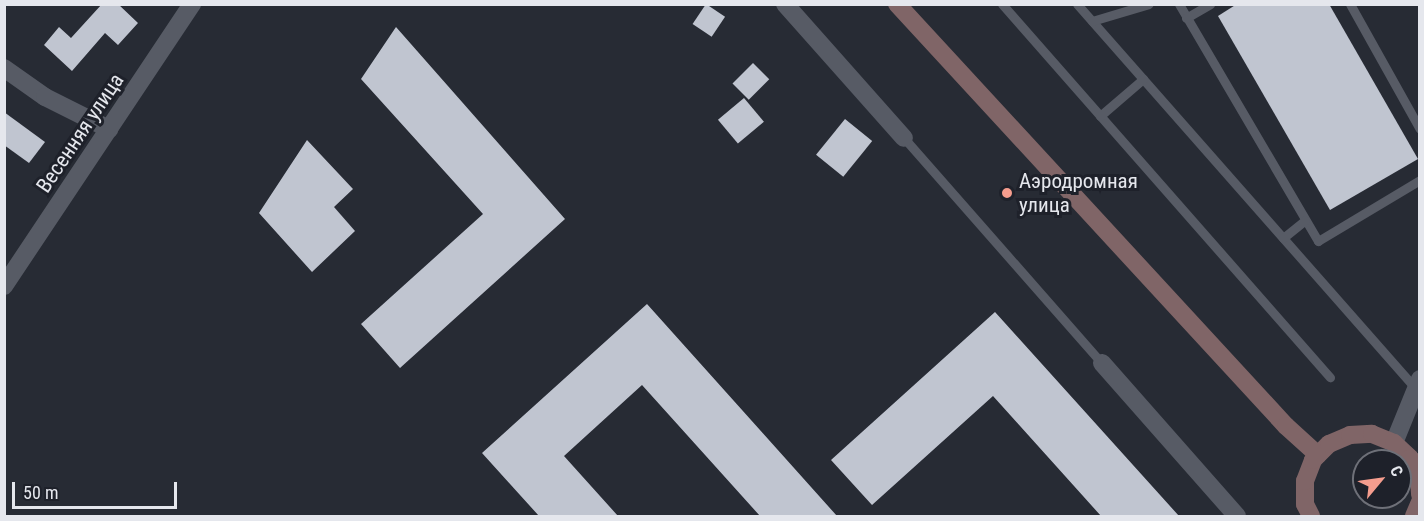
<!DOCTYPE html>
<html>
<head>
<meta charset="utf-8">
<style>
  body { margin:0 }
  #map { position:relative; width:1424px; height:521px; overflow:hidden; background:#272b34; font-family:"Roboto Condensed",sans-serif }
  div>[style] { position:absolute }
  .building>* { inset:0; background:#c0c5d0; transform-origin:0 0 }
  .lane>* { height:9px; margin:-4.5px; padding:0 4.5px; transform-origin:4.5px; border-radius:4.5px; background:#575b65 }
  .street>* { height:18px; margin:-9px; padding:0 9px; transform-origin:9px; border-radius:9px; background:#575b65 }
  .secondary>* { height:18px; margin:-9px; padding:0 9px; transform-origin:9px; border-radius:9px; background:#806567 }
  .dots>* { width:16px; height:16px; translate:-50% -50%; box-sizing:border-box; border:3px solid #1e212a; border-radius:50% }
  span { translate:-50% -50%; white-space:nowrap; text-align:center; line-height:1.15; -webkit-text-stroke:6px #1e212a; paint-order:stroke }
  .street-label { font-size:21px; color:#e5e7ed }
  .poi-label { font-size:21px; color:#e5e7ed }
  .left { translate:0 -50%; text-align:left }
  .frame { position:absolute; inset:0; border:6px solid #e5e7ed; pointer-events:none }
  .north { position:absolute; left:1352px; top:449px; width:60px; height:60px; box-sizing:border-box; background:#1e212a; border:2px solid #6e7078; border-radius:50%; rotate:61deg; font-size:16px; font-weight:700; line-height:24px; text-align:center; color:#e5e7ed }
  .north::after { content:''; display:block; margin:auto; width:21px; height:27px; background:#f59d8e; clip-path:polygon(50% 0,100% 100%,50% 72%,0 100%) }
  .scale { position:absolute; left:12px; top:482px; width:165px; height:27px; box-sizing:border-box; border:3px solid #e5e7ed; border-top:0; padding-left:8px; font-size:18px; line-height:21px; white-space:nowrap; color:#e5e7ed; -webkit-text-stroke:4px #1e212a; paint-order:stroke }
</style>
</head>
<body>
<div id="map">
  <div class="building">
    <div style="clip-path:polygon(102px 4px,118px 4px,138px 23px,118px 45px,105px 33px,72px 71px,44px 45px,59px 27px,71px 38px)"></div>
    <div style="left:706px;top:4px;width:23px;height:24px;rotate:34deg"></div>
    <div style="clip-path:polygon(1237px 4px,1329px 4px,1418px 159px,1330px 210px,1218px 16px)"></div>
    <div style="clip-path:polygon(396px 27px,565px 219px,400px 368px,361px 324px,483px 214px,361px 79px)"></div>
    <div style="left:753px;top:63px;width:23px;height:29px;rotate:45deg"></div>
    <div style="left:744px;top:98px;width:31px;height:34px;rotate:50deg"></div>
    <div style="clip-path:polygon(4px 112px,45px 142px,29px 163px,4px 145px)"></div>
    <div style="left:845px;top:119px;width:35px;height:46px;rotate:39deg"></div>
    <div style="clip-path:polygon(307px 140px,353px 189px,334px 207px,355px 231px,312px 272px,259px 213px)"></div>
    <div style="clip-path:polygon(647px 304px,837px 516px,760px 516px,642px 385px,564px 456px,618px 516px,539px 516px,482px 453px)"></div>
    <div style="clip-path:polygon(995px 312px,1179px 516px,1101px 516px,993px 396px,872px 505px,831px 460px)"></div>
  </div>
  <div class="lane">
    <div style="left:1002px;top:4px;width:497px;rotate:48.7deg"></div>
    <div style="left:1077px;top:4px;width:514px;rotate:48.63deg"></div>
    <div style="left:1179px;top:4px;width:275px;rotate:59.6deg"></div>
    <div style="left:1318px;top:241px;width:119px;rotate:-30.9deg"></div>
    <div style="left:1350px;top:4px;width:143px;rotate:60.8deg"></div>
    <div style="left:1186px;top:18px;width:28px;rotate:-30deg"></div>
    <div style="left:1092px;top:21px;width:59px;rotate:-16.6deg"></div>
    <div style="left:1100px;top:116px;width:57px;rotate:-40.7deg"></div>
    <div style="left:904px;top:138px;width:300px;rotate:48.7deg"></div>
    <div style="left:1283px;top:238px;width:28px;rotate:-39deg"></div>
  </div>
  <div class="street">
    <div style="left:785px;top:4px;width:179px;rotate:48.4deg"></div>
    <div style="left:4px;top:68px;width:50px;rotate:35.3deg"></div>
    <div style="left:45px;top:97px;width:72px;rotate:26.6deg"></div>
    <div style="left:4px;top:286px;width:339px;rotate:-56.3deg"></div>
    <div style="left:1102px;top:363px;width:204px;rotate:48.6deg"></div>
    <div style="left:1394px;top:443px;width:69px;rotate:-67.9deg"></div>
  </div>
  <div class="secondary">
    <div style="left:897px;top:4px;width:574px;rotate:47.33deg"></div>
    <div style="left:1286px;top:426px;width:43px;rotate:42.2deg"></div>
    <div style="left:1311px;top:516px;width:13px;rotate:-117deg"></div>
    <div style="left:1305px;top:504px;width:23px;rotate:-90deg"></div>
    <div style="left:1305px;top:481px;width:22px;rotate:-69deg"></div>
    <div style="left:1313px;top:460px;width:23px;rotate:-45deg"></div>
    <div style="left:1329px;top:444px;width:23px;rotate:-23deg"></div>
    <div style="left:1350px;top:435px;width:22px;rotate:-3deg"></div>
    <div style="left:1372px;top:434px;width:24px;rotate:22deg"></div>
    <div style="left:1394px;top:443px;width:22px;rotate:43deg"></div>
    <div style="left:1410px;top:458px;width:23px;rotate:67deg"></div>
    <div style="left:1419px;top:479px;width:16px;rotate:86deg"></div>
    <div style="left:1414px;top:516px;width:15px;rotate:-67deg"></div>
  </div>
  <div class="dots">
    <div style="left:1007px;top:193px;background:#f59d8e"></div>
  </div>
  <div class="street-label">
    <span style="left:80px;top:133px;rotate:-56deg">Весенняя улица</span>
  </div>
  <div class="poi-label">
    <span class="left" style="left:1019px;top:193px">Аэродромная<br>улица</span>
  </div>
  <div class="frame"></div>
  <div class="north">С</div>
  <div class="scale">50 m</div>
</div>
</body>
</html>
